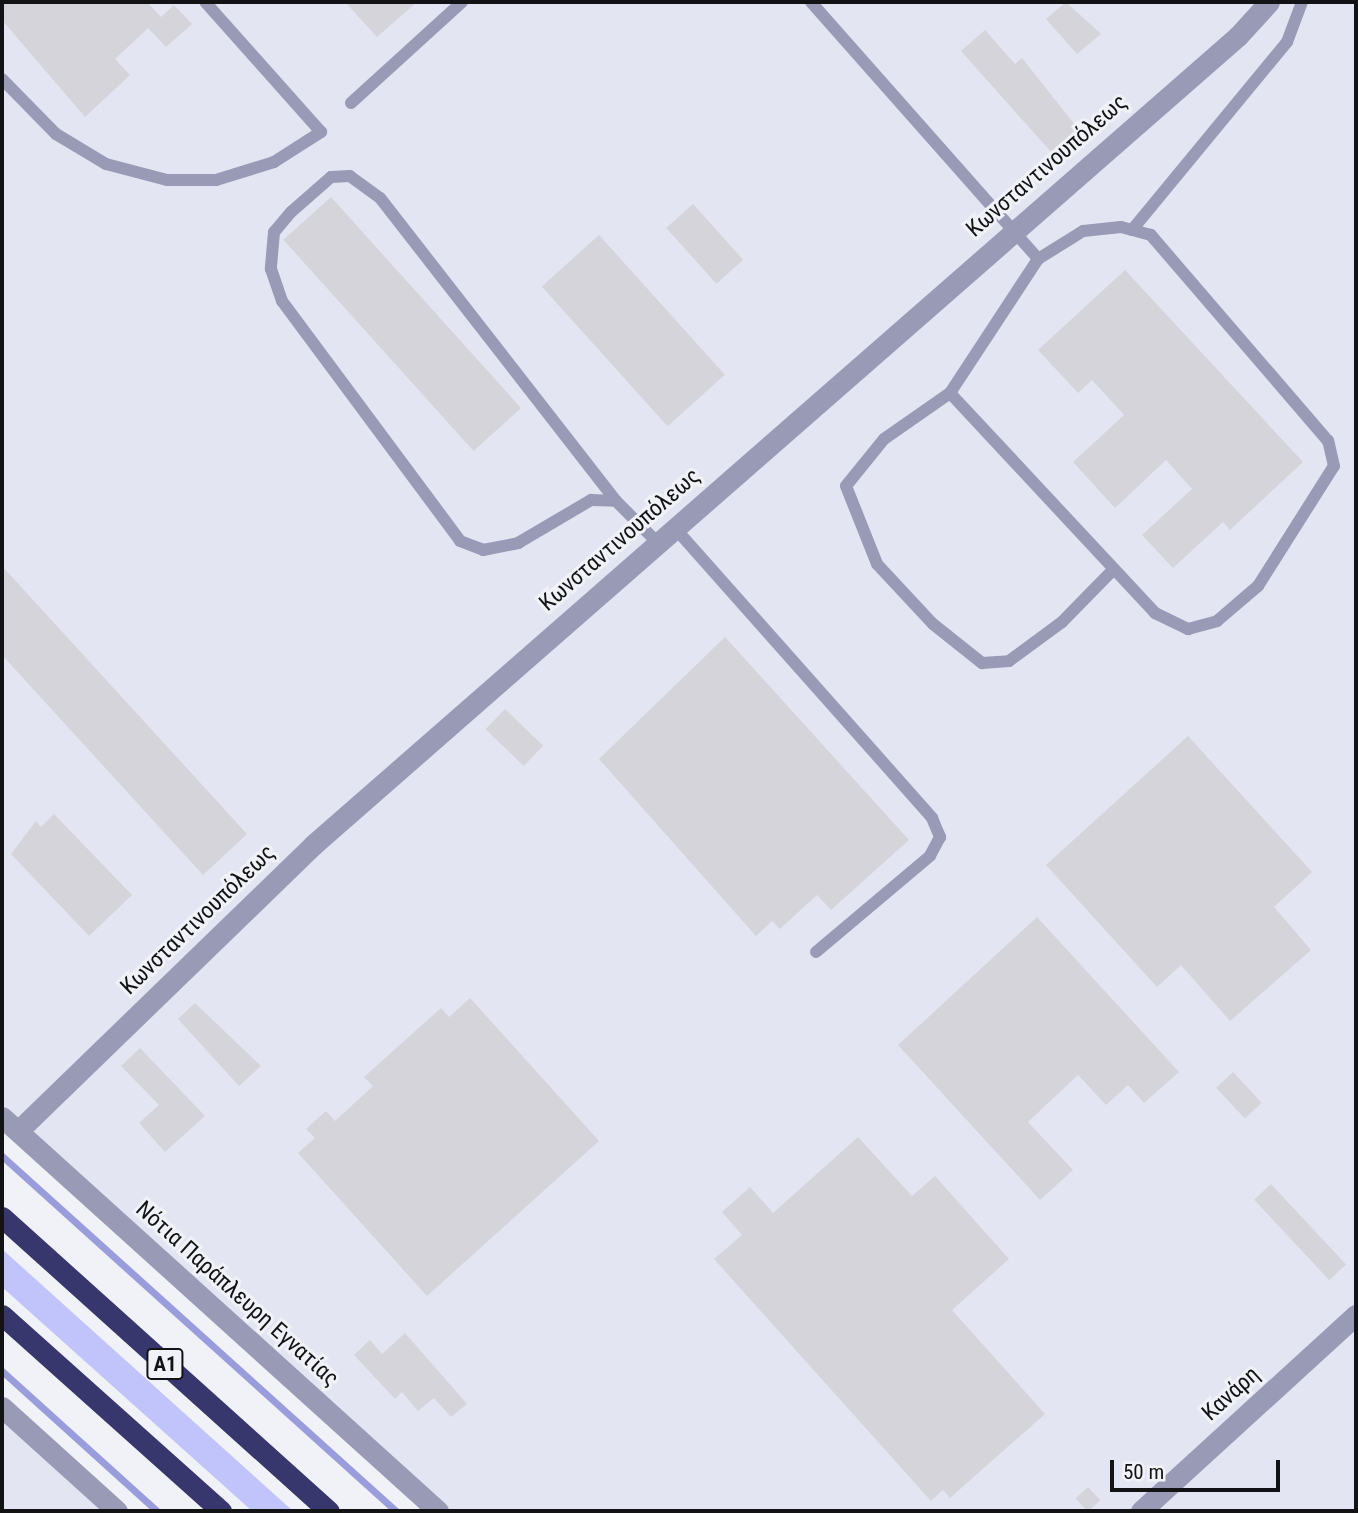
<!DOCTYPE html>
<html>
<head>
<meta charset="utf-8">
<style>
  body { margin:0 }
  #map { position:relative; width:1358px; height:1513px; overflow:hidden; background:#f1f2f8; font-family:"Roboto Condensed",sans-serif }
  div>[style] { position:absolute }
  .built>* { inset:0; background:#e4e5f2 }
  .green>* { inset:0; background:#c1c4fa }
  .stream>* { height:7px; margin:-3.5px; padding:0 3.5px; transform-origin:3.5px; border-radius:3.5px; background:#999ddb }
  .building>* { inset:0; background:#d4d4da; transform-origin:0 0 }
  .lane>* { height:12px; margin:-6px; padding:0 6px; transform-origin:6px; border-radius:6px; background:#989ab6 }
  .street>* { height:21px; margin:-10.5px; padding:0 10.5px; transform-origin:10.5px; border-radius:10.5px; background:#989ab6 }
  .highway>* { height:21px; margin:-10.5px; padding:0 10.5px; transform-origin:10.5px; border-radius:10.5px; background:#38376d }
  span { translate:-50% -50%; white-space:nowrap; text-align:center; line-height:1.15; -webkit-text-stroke:6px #f1f2f8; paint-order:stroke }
  .shield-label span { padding:2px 5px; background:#f1f2f8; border:2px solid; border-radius:5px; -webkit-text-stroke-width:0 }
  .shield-label { font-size:21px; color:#131315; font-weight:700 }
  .street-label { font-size:23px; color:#131315 }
  .frame { position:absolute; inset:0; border:4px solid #131315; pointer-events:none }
  .scale { position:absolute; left:1110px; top:1460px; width:170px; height:32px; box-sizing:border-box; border:4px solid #131315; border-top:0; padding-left:9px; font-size:21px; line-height:24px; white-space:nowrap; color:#131315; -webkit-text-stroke:5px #f1f2f8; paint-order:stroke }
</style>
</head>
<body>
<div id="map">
  <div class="built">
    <div style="clip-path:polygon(2px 2px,1356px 2px,1356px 1511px,438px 1511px,2px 1117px)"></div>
    <div style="clip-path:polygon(2px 1419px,104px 1511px,2px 1511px)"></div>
  </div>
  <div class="green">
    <div style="clip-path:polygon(2px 1249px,293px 1511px,252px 1511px,2px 1287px)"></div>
  </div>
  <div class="stream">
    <div style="left:2px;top:1156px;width:530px;rotate:42.02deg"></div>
    <div style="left:2px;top:1371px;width:209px;rotate:42.1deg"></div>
  </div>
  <div class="building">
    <div style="clip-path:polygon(2px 2px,147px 2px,161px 17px,174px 5px,192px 24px,166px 47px,148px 28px,115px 59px,130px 75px,85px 117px,2px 20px)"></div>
    <div style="clip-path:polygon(345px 2px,417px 2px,377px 37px)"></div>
    <div style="clip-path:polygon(1066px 2px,1101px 34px,1077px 54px,1046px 19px)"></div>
    <div style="clip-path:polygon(985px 30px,1015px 64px,1022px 58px,1079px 130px,1052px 153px,961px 51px)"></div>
    <div style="left:331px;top:197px;width:284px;height:64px;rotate:48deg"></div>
    <div style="left:693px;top:204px;width:75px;height:36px;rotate:48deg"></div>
    <div style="left:599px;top:235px;width:188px;height:77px;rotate:48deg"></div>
    <div style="clip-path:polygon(1125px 270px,1303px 462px,1230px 530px,1223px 522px,1173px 568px,1142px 535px,1192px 489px,1166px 460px,1115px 508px,1073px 462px,1124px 415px,1092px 380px,1078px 393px,1038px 350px)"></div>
    <div style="clip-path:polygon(2px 566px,247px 834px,203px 875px,2px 655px)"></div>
    <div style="clip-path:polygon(725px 637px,909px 840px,831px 910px,817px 895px,780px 929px,772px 921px,756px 936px,599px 759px)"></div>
    <div style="left:505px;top:709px;width:53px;height:28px;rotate:44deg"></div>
    <div style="clip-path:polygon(1188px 736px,1312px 872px,1274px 907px,1311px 950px,1230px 1021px,1181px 965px,1157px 987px,1046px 865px)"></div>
    <div style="clip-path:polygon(54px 814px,132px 895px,89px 936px,11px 854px,36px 821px,41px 827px)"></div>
    <div style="clip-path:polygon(1037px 917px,1179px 1072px,1144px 1103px,1128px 1085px,1106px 1105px,1078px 1075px,1028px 1122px,1073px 1170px,1040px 1200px,898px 1045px)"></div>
    <div style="clip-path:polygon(470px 998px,599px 1141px,427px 1296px,298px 1153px,315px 1138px,306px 1129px,326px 1111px,335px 1121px,373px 1086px,364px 1077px,441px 1008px,449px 1017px)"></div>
    <div style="clip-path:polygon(195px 1003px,261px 1066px,239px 1086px,178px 1019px)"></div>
    <div style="clip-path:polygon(140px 1048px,205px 1116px,165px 1152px,139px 1123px,159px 1105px,121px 1066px)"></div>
    <div style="left:1233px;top:1072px;width:42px;height:23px;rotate:47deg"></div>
    <div style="clip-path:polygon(858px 1137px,912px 1196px,935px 1176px,1009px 1259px,952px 1310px,1045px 1414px,950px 1498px,943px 1490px,931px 1501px,714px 1259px,742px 1235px,722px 1212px,750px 1187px,773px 1213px)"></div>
    <div style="left:1271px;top:1184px;width:110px;height:23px;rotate:47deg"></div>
    <div style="clip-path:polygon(405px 1333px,467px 1404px,451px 1417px,434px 1398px,418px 1411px,402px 1392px,395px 1399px,354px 1355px,370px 1340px,382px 1354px)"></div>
    <div style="left:1088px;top:1487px;width:18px;height:17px;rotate:47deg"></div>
  </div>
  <div class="lane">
    <div style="left:811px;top:2px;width:343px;rotate:48.5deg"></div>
    <div style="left:1038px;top:259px;width:160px;rotate:123.3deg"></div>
    <div style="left:950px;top:393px;width:80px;rotate:145.1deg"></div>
    <div style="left:884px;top:439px;width:60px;rotate:129deg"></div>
    <div style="left:846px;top:486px;width:84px;rotate:68.3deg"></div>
    <div style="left:877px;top:564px;width:82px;rotate:47deg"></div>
    <div style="left:933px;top:624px;width:63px;rotate:38.5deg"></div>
    <div style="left:982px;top:663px;width:27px;rotate:-4deg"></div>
    <div style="left:1009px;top:661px;width:66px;rotate:-36.3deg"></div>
    <div style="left:1062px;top:622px;width:70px;rotate:-45.6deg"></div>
    <div style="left:2px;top:79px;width:77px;rotate:45.5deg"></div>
    <div style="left:56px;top:134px;width:58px;rotate:31deg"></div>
    <div style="left:106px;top:164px;width:63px;rotate:14.7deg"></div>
    <div style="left:167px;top:180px;width:49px"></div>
    <div style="left:216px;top:180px;width:61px;rotate:-17.2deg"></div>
    <div style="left:274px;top:162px;width:56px;rotate:-32.6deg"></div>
    <div style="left:321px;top:132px;width:174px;rotate:-131.7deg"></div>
    <div style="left:351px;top:103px;width:150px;rotate:-42.3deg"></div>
    <div style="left:1132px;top:230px;width:244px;rotate:-50.5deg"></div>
    <div style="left:1287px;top:42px;width:43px;rotate:-69.4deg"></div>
    <div style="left:950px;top:393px;width:301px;rotate:47deg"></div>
    <div style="left:1155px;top:613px;width:37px;rotate:26deg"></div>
    <div style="left:1188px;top:629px;width:30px;rotate:-15deg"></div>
    <div style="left:1217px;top:621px;width:54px;rotate:-40.5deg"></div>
    <div style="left:1258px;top:586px;width:142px;rotate:-57.7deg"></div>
    <div style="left:1334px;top:466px;width:26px;rotate:-103deg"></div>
    <div style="left:1328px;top:441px;width:272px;rotate:-130.7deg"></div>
    <div style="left:1151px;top:235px;width:31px;rotate:-165deg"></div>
    <div style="left:1121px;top:227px;width:38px;rotate:174deg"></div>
    <div style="left:1083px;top:231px;width:53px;rotate:148.1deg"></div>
    <div style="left:616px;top:501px;width:384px;rotate:-127.9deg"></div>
    <div style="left:380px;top:198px;width:37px;rotate:-144deg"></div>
    <div style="left:350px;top:176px;width:19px;rotate:177deg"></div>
    <div style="left:331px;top:177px;width:53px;rotate:138.8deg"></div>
    <div style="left:291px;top:212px;width:26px;rotate:130deg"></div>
    <div style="left:274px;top:232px;width:37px;rotate:95deg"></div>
    <div style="left:271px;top:269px;width:34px;rotate:71deg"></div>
    <div style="left:282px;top:301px;width:299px;rotate:53.4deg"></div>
    <div style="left:460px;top:541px;width:25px;rotate:21deg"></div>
    <div style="left:483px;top:550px;width:36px;rotate:-11deg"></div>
    <div style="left:518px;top:543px;width:85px;rotate:-30.5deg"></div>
    <div style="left:591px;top:500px;width:25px;rotate:2deg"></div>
    <div style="left:616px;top:501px;width:58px;rotate:45deg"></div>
    <div style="left:674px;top:527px;width:389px;rotate:48.4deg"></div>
    <div style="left:932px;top:818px;width:21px;rotate:67deg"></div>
    <div style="left:940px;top:837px;width:21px;rotate:118deg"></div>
    <div style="left:930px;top:856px;width:149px;rotate:139.9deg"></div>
  </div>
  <div class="street">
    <div style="left:2px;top:1117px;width:588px;rotate:42.1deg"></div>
    <div style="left:18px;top:1131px;width:411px;rotate:-44.1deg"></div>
    <div style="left:313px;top:845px;width:1229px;rotate:-41.17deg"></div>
    <div style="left:1238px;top:36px;width:46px;rotate:-47.6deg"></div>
    <div style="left:2px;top:1407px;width:155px;rotate:42.1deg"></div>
    <div style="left:1141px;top:1511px;width:291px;rotate:-42.4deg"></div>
  </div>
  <div class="highway">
    <div style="left:2px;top:1217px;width:440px;rotate:42deg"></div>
    <div style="left:2px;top:1315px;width:294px;rotate:41.8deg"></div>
  </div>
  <div class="shield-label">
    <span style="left:165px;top:1364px">Α1</span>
  </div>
  <div class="street-label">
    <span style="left:1047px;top:166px;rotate:-41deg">Κωνσταντινουπόλεως</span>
    <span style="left:620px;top:540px;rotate:-41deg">Κωνσταντινουπόλεως</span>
    <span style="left:198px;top:920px;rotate:-44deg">Κωνσταντινουπόλεως</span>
    <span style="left:237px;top:1294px;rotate:42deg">Νότια Παράπλευρη Εγνατίας</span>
    <span style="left:1231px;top:1394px;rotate:-42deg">Κανάρη</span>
  </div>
  <div class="frame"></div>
  <div class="scale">50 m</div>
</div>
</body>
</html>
